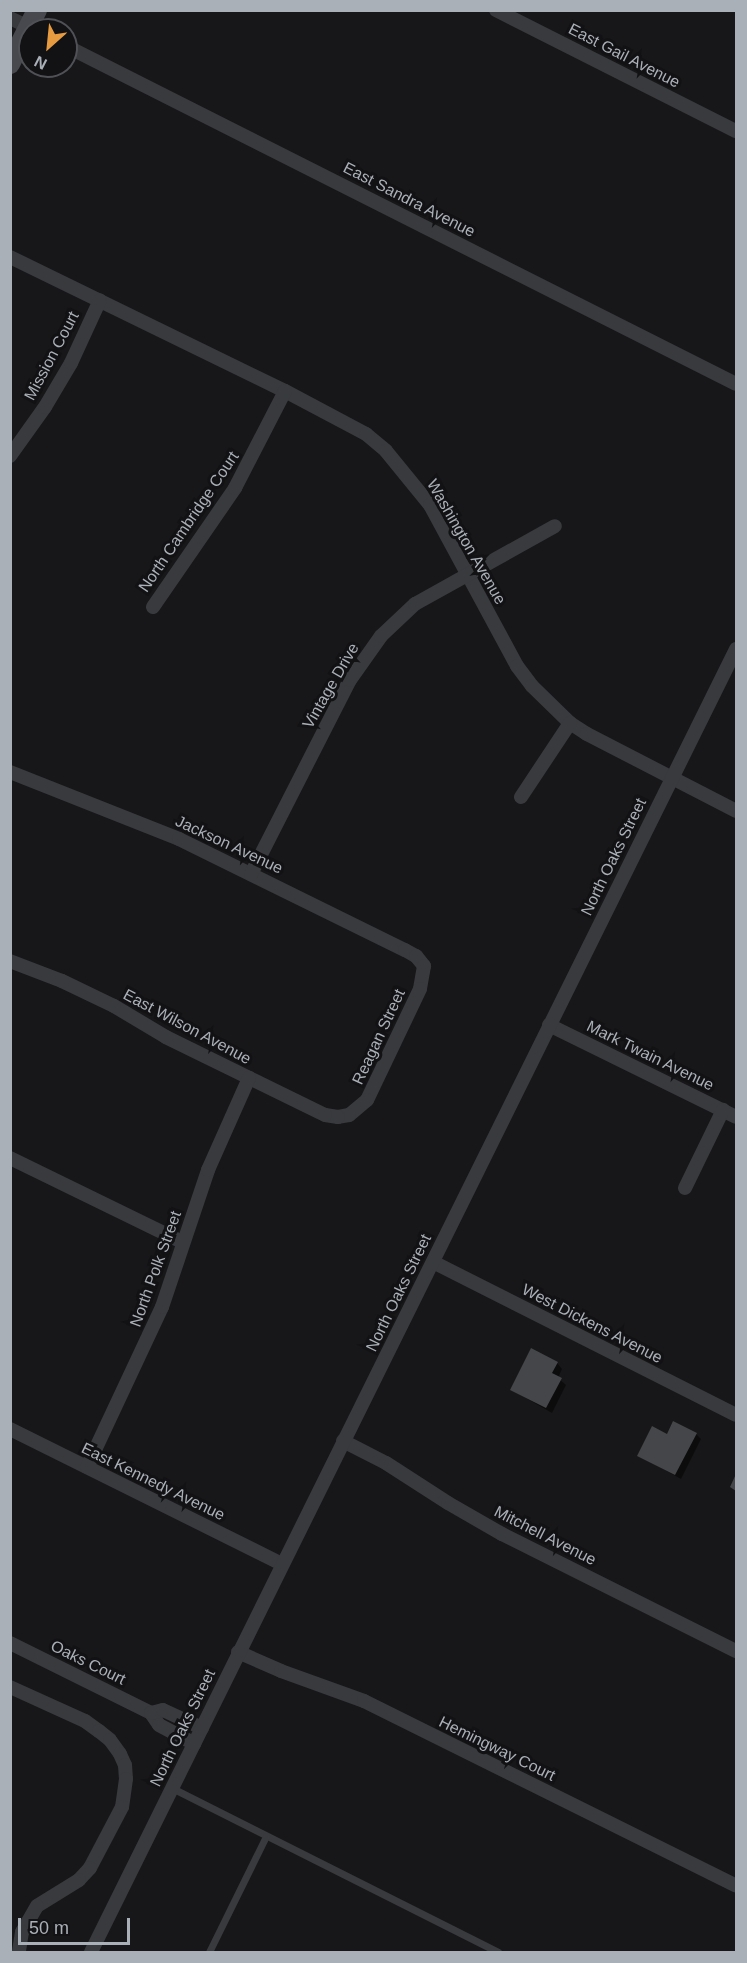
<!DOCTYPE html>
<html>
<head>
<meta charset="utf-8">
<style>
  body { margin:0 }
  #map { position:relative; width:747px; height:1963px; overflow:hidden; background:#171719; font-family:Helvetica,sans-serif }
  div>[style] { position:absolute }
  .shadow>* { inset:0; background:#0007 }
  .building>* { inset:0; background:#444649 }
  .lane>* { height:7px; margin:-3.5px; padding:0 3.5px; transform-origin:3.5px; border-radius:3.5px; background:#383a3e }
  .street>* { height:14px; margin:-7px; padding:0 7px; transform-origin:7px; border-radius:7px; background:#383a3e }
  .secondary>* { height:20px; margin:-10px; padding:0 10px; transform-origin:10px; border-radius:10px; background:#47494e }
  span { translate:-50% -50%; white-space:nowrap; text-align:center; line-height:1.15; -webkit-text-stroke:6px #121214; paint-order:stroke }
  .street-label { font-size:16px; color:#aab0b8 }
  .frame { position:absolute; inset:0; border:12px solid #aab0b8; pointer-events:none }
  .north { position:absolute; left:18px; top:18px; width:60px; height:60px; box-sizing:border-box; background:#121214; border:2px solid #4f5156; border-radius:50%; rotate:207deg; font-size:16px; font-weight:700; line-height:24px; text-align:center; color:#aab0b8 }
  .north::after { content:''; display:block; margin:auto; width:21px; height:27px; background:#e79b41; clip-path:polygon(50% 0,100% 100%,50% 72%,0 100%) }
  .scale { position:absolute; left:18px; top:1918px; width:112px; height:27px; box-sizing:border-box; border:3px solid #aab0b8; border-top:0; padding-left:8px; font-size:18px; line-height:21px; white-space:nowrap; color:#aab0b8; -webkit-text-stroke:4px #121214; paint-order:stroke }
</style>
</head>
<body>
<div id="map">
  <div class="shadow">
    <div style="clip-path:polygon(557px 1363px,562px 1369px,558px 1378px,566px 1385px,552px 1413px,512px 1390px)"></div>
    <div style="clip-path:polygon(696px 1434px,701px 1439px,681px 1479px,638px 1455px,667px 1436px)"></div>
  </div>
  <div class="building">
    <div style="clip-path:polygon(531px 1348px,558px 1362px,552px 1373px,562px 1378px,546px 1408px,510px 1390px)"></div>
    <div style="clip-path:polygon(673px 1421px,697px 1433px,675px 1475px,637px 1456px,652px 1426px,667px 1434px)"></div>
    <div style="clip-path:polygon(736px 1474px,736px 1491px,730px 1487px)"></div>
  </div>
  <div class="lane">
    <div style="left:172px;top:1788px;width:365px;rotate:26.7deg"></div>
    <div style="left:209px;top:1952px;width:129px;rotate:-63.8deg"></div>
  </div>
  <div class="street">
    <div style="left:496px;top:10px;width:269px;rotate:26.8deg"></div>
    <div style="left:10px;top:18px;width:28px;rotate:26deg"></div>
    <div style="left:66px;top:46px;width:750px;rotate:26.77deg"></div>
    <div style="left:10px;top:257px;width:306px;rotate:26deg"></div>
    <div style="left:285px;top:391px;width:92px;rotate:28deg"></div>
    <div style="left:366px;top:434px;width:26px;rotate:40deg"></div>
    <div style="left:386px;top:451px;width:70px;rotate:50.8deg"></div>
    <div style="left:430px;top:505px;width:183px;rotate:61.6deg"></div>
    <div style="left:517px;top:666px;width:25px;rotate:53deg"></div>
    <div style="left:532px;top:686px;width:53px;rotate:44.2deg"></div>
    <div style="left:570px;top:723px;width:20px;rotate:33deg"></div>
    <div style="left:587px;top:734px;width:168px;rotate:27.3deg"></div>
    <div style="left:10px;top:456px;width:60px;rotate:-54.5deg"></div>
    <div style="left:45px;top:407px;width:51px;rotate:-59.4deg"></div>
    <div style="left:71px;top:363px;width:69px;rotate:-65.3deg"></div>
    <div style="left:153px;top:607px;width:145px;rotate:-55.4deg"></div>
    <div style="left:235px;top:488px;width:109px;rotate:-62.7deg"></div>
    <div style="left:10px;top:772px;width:182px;rotate:21.6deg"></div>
    <div style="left:179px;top:839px;width:252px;rotate:26.2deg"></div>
    <div style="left:405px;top:950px;width:13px;rotate:29deg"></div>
    <div style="left:416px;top:956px;width:13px;rotate:51deg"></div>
    <div style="left:424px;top:966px;width:23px;rotate:100deg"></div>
    <div style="left:420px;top:989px;width:123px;rotate:115.5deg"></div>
    <div style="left:367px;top:1100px;width:23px;rotate:140deg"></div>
    <div style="left:349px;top:1115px;width:11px;rotate:170deg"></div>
    <div style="left:338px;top:1117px;width:13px;rotate:-171deg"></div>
    <div style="left:325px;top:1115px;width:177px;rotate:-153.9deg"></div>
    <div style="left:166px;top:1037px;width:61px;rotate:-149.2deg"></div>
    <div style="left:114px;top:1006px;width:58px;rotate:-154.3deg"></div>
    <div style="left:62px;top:981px;width:56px;rotate:-159deg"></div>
    <div style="left:521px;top:797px;width:89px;rotate:-56.5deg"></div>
    <div style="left:251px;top:874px;width:218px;rotate:-63deg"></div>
    <div style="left:350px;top:680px;width:54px;rotate:-54.8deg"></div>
    <div style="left:381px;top:636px;width:47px;rotate:-43.3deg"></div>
    <div style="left:415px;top:604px;width:160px;rotate:-29.1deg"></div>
    <div style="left:549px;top:1025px;width:208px;rotate:26.2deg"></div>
    <div style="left:10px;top:1158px;width:191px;rotate:26deg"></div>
    <div style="left:685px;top:1188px;width:87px;rotate:-64deg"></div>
    <div style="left:433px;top:1262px;width:339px;rotate:26.8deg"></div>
    <div style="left:10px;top:1429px;width:304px;rotate:26.4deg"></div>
    <div style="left:343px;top:1441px;width:48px;rotate:27.1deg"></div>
    <div style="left:386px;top:1463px;width:74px;rotate:32.8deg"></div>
    <div style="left:448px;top:1503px;width:62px;rotate:29.9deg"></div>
    <div style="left:502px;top:1534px;width:262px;rotate:26.6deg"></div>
    <div style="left:87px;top:1467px;width:177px;rotate:-64.9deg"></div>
    <div style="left:162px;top:1307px;width:145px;rotate:-71.4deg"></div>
    <div style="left:208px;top:1170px;width:101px;rotate:-66deg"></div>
    <div style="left:10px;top:1643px;width:157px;rotate:26.4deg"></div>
    <div style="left:151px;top:1713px;width:14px;rotate:56deg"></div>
    <div style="left:159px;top:1725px;width:40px;rotate:28deg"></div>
    <div style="left:238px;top:1652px;width:47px;rotate:23.8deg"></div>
    <div style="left:281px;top:1671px;width:88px;rotate:19.9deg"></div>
    <div style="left:364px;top:1701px;width:415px;rotate:26.4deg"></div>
    <div style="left:10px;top:1687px;width:82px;rotate:24.4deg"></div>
    <div style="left:85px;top:1721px;width:17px;rotate:36deg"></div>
    <div style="left:99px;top:1731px;width:14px;rotate:39deg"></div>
    <div style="left:110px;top:1740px;width:17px;rotate:54deg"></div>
    <div style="left:120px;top:1754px;width:12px;rotate:66deg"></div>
    <div style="left:125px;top:1765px;width:14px;rotate:86deg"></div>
    <div style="left:126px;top:1779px;width:28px;rotate:98deg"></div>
    <div style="left:122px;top:1807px;width:69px;rotate:117.7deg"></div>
    <div style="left:90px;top:1868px;width:16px;rotate:133deg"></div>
    <div style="left:79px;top:1880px;width:49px;rotate:148.2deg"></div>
    <div style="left:37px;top:1906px;width:30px;rotate:120deg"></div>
    <div style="left:22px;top:1932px;width:20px;rotate:99deg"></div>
    <div style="left:151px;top:1713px;width:12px;rotate:-14deg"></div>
    <div style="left:163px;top:1710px;width:43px;rotate:24.8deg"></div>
    <div style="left:91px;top:1952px;width:1454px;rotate:-63.66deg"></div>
  </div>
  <div class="secondary">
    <div style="left:10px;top:64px;width:60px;rotate:-63.4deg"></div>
  </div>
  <div class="street-label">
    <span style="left:624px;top:56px;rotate:27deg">East Gail Avenue</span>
    <span style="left:409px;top:200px;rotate:27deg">East Sandra Avenue</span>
    <span style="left:52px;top:356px;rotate:-62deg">Mission Court</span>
    <span style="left:189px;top:522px;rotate:-56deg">North Cambridge Court</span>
    <span style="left:466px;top:542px;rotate:60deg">Washington Avenue</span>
    <span style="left:331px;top:686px;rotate:-60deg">Vintage Drive</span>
    <span style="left:229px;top:845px;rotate:25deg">Jackson Avenue</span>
    <span style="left:614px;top:857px;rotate:-64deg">North Oaks Street</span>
    <span style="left:187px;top:1027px;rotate:28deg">East Wilson Avenue</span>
    <span style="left:379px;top:1037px;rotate:-65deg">Reagan Street</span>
    <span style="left:650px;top:1056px;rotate:26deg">Mark Twain Avenue</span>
    <span style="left:156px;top:1269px;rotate:-70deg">North Polk Street</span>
    <span style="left:399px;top:1293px;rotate:-64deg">North Oaks Street</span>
    <span style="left:592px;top:1324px;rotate:27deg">West Dickens Avenue</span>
    <span style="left:153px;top:1482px;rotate:26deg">East Kennedy Avenue</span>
    <span style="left:545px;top:1536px;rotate:27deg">Mitchell Avenue</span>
    <span style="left:88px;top:1663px;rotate:26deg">Oaks Court</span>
    <span style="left:183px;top:1728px;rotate:-64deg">North Oaks Street</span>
    <span style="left:497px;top:1749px;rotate:26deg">Hemingway Court</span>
  </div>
  <div class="frame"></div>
  <div class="north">N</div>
  <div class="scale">50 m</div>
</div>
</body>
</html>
